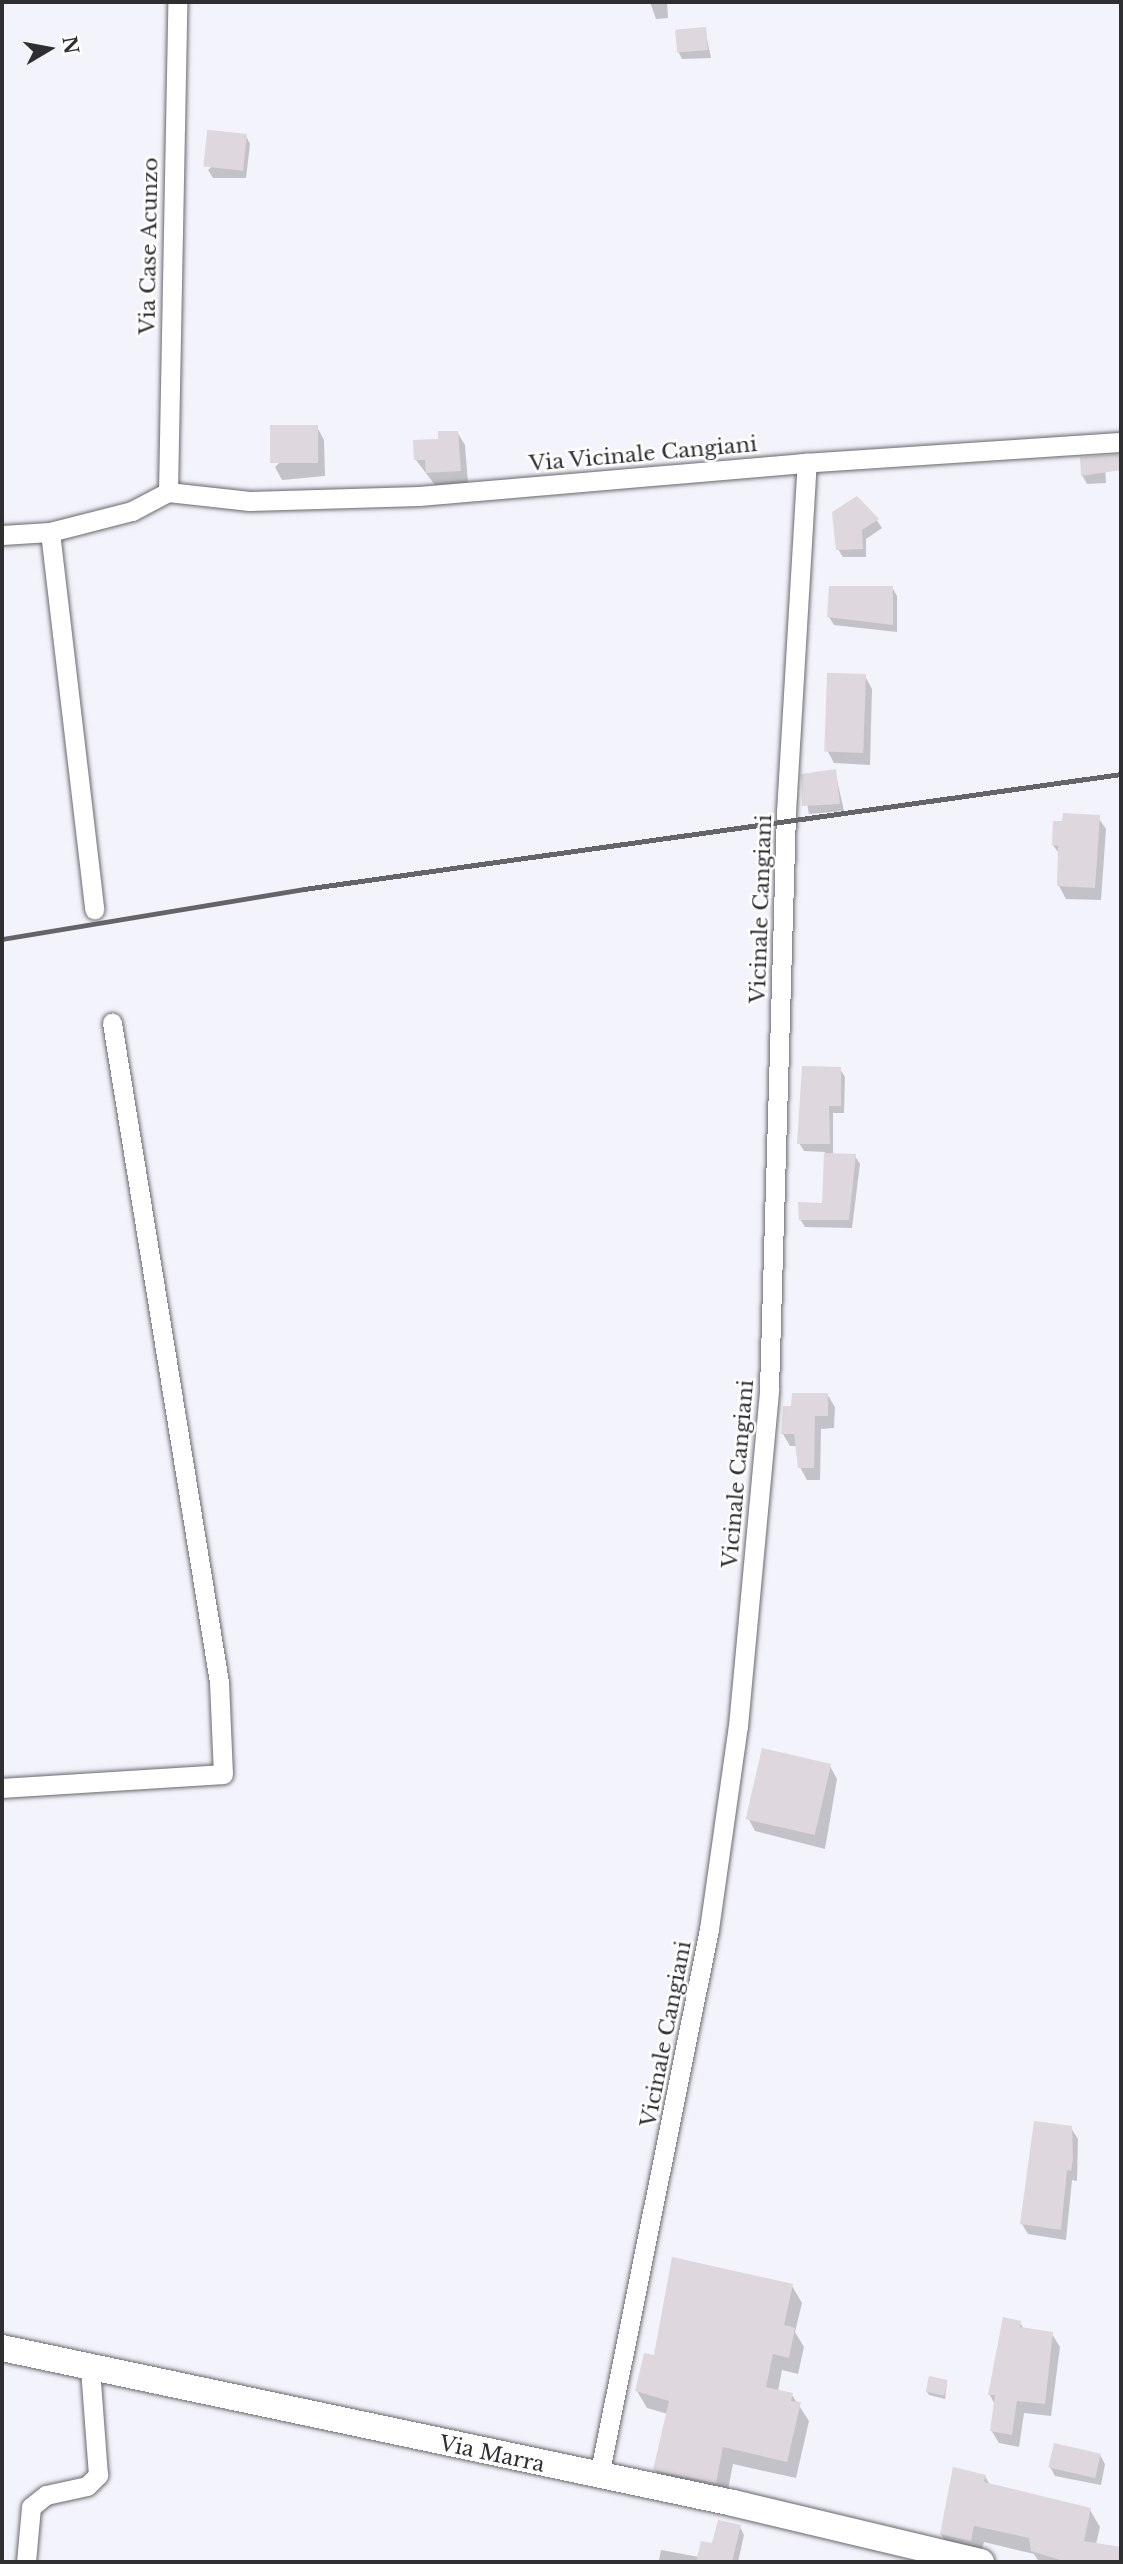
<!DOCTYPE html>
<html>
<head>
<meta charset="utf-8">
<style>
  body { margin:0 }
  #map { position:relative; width:1123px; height:2564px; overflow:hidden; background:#f3f3fb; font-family:"Libre Baskerville",serif }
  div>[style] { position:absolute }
  .shadow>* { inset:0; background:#0003 }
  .building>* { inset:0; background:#ded7dd; transform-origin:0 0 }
  .roads { filter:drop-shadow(0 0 2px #68686e) drop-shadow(0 0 2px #68686e) }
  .street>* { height:19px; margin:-9.5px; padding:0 9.5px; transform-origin:9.5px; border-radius:9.5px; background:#fff }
  .secondary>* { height:26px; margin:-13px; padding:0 13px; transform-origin:13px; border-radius:13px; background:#fff }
  .rail>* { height:5px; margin:-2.5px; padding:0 2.5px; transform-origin:2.5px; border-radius:2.5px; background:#656569 }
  span { translate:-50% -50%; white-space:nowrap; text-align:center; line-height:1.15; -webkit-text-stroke:5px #fff; paint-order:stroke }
  .street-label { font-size:21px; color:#2f2f32 }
  .frame { position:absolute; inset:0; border:4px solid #2f2f32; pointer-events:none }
  .north { position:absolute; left:14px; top:14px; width:70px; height:70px; -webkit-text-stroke:5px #fff; paint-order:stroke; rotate:80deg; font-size:19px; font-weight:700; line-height:28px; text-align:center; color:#2f2f32 }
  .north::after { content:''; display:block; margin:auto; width:24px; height:32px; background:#2f2f32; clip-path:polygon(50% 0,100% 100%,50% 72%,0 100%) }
</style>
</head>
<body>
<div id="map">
  <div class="shadow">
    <div style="clip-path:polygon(650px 2px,667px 2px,668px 18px,656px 19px)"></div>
    <div style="clip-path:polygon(705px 29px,711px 58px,682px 59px,678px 51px)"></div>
    <div style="clip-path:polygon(246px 136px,250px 144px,246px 178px,213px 178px,208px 170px)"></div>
    <div style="clip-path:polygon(317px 427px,324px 440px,325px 476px,282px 480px,275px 467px)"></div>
    <div style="clip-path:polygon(457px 432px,465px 445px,468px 483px,435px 485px,416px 460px)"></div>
    <div style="clip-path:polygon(1105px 466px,1106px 483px,1087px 484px,1082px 475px)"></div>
    <div style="clip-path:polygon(869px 509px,882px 528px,866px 539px,866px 557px,843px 557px,838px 549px)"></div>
    <div style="clip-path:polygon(892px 587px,897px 596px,897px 632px,834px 625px,829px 617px)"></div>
    <div style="clip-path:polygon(865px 676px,872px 689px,870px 765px,834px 763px,827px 750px)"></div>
    <div style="clip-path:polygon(835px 771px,844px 811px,809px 814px,802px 776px)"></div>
    <div style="clip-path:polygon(1098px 817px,1106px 829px,1101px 900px,1066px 899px,1059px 886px,1060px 855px,1053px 845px)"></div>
    <div style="clip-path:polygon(840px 1069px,845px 1077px,844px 1113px,833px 1113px,833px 1155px,855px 1156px,860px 1164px,852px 1228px,805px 1227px,800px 1219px,824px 1205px,825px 1152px,804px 1151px,799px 1143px)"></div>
    <div style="clip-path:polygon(827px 1394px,835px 1407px,834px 1428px,821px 1429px,820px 1480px,807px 1480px,800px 1467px,797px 1446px,790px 1446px,783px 1434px)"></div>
    <div style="clip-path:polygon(830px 1766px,837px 1779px,825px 1849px,755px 1831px,748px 1818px)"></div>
    <div style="clip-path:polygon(1071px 2128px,1078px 2139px,1077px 2181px,1072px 2180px,1066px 2240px,1028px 2234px,1022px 2224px)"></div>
    <div style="clip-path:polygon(792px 2286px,802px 2303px,795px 2332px,804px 2347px,798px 2374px,782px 2370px,778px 2391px,792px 2395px,809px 2421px,796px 2478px,733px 2464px,726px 2500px,665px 2487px,655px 2470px,668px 2414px,647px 2408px,637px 2391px,656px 2357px)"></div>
    <div style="clip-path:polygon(1020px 2323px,1024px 2329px,1052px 2334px,1060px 2347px,1051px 2416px,1024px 2413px,1019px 2447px,999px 2443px,991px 2430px,995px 2405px,990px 2395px)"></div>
    <div style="clip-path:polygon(947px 2382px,945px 2399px,929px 2395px,927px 2392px)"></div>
    <div style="clip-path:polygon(1100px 2455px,1105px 2464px,1101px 2485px,1055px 2476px,1050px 2467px)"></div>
    <div style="clip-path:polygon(985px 2476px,990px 2485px,1090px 2510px,1100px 2527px,1096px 2544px,1120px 2549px,1121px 2544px,1121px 2562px,1039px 2562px,1034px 2554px,984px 2542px,980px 2557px,951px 2551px,941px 2534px)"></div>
    <div style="clip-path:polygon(740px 2527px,744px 2535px,738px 2562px,659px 2560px,661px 2550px,699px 2557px)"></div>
  </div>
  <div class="building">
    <div style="left:706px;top:27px;width:23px;height:31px;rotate:85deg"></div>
    <div style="left:247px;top:134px;width:37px;height:40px;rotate:96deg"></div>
    <div style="left:318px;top:425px;width:38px;height:48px;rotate:90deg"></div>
    <div style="clip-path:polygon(438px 431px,458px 431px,461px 471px,426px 473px,425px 460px,414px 460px,413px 440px,438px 439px)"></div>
    <div style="clip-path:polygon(1121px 454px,1121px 470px,1081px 476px,1080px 457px)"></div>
    <div style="clip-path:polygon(857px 496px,879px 519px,862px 530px,863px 549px,836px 550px,832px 512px)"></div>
    <div style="clip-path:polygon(829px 586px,893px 586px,893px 625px,827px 617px)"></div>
    <div style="left:866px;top:674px;width:79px;height:39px;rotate:92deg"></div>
    <div style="clip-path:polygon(836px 769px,840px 804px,802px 806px,801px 774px)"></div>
    <div style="clip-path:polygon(1063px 813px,1100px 815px,1095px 888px,1057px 886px,1058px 846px,1052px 845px,1053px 821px,1062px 821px)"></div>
    <div style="clip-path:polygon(802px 1066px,841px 1067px,841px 1106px,829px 1106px,830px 1144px,797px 1144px)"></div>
    <div style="clip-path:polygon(824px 1153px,856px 1154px,849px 1220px,799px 1220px,798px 1202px,822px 1203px)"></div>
    <div style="clip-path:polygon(792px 1393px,828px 1393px,828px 1416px,815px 1416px,814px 1468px,798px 1468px,794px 1434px,781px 1434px,783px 1406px,791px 1406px)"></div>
    <div style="left:762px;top:1748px;width:71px;height:73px;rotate:13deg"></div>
    <div style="clip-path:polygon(1034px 2121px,1072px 2126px,1073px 2159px,1071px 2171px,1067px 2170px,1061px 2230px,1020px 2224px)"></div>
    <div style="clip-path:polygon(672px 2257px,793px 2284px,784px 2325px,795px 2328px,789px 2358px,773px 2354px,766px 2387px,793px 2393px,791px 2401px,801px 2402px,787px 2462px,723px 2447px,716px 2483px,653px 2470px,669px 2401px,635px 2391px,644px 2353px,654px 2355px)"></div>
    <div style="clip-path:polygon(1003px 2317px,1021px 2321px,1020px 2327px,1053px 2332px,1045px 2404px,1017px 2401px,1012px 2435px,990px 2431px,995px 2395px,988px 2395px)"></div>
    <div style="left:929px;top:2376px;width:19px;height:16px;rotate:12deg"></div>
    <div style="left:1054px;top:2443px;width:48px;height:25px;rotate:13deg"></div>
    <div style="clip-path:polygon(953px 2467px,986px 2475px,984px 2482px,1091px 2508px,1084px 2541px,1121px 2547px,1121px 2562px,1067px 2562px,1031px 2551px,1029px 2538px,974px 2526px,971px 2541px,940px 2534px)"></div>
    <div style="clip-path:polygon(718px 2520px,741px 2525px,732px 2562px,696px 2562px,701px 2541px,712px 2543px)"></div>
  </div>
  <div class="roads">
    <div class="street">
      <div style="left:168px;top:492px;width:82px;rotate:6.3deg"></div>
      <div style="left:250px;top:501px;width:169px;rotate:-1.7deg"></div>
      <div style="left:419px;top:496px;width:384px;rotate:-4.9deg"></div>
      <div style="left:802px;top:463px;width:320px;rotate:-3.8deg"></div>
      <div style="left:168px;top:492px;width:490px;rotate:-88.9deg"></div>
      <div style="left:50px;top:532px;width:380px;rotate:83.3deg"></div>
      <div style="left:2px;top:535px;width:48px;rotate:-3.6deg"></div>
      <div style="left:50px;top:532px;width:85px;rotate:-14.4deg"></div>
      <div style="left:132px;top:511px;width:41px;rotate:-27.8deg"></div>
      <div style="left:2px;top:1788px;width:221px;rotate:-3.6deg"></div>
      <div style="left:223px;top:1774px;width:92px;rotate:-92.5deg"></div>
      <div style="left:219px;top:1682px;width:668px;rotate:-99.22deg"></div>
      <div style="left:599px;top:2476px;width:558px;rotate:-78.63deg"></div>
      <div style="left:709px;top:1929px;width:205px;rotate:-81.9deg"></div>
      <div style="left:738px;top:1726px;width:338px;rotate:-84.7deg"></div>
      <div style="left:769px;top:1389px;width:577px;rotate:-88.31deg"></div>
      <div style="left:786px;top:812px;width:350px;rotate:-86.6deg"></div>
      <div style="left:26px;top:2562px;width:55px;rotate:-84.8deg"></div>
      <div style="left:31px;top:2507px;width:19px;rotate:-39deg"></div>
      <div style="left:46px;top:2495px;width:42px;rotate:-12.4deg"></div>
      <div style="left:87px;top:2486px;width:16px;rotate:-45deg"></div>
      <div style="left:98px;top:2475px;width:107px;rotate:-94.3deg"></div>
    </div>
    <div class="secondary">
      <div style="left:2px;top:2348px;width:747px;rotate:11.97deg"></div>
      <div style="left:733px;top:2503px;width:255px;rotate:13.4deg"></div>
    </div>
  </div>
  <div class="rail">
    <div style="left:2px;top:939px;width:306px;rotate:-9.4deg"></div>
    <div style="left:304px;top:889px;width:825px;rotate:-8.01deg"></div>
  </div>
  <div class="street-label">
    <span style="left:149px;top:246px;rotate:-89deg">Via Case Acunzo</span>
    <span style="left:643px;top:454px;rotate:-5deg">Via Vicinale Cangiani</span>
    <span style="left:761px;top:909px;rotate:-88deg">Vicinale Cangiani</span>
    <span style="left:738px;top:1474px;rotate:-85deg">Vicinale Cangiani</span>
    <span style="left:666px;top:2034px;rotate:-79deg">Vicinale Cangiani</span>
    <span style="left:492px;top:2454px;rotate:12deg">Via Marra</span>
  </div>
  <div class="frame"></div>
  <div class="north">N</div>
</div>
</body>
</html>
